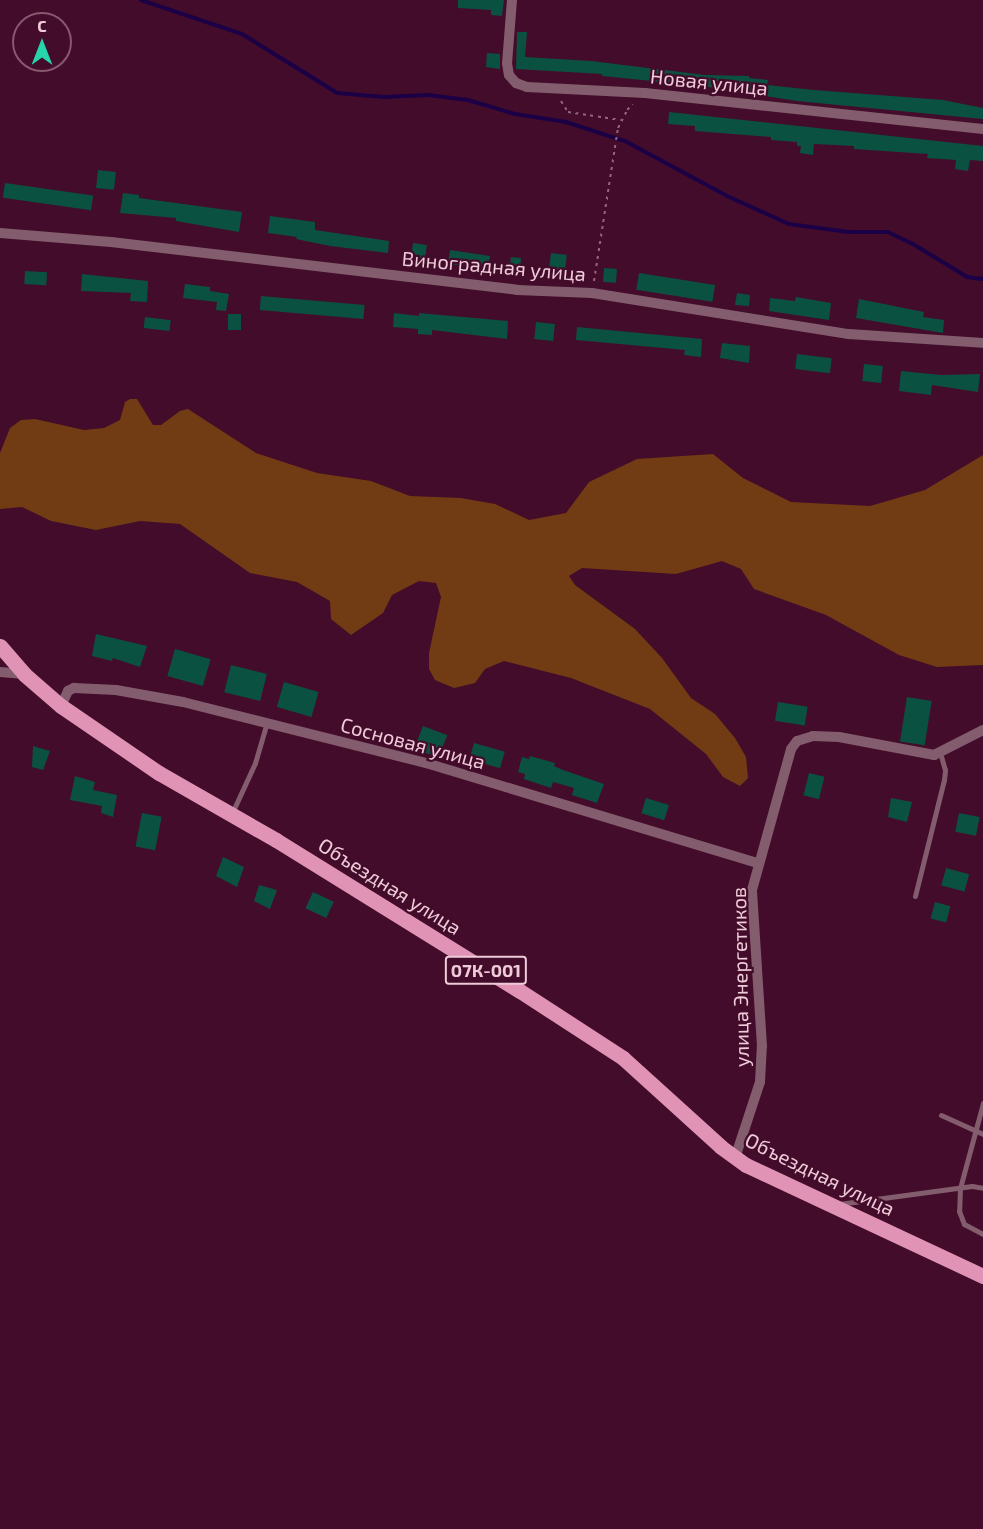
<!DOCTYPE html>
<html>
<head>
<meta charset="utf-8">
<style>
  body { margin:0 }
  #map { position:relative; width:983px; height:1529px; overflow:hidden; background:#430c2a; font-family:"Exo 2",sans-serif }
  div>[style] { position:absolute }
  .green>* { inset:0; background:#713b13 }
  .stream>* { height:4px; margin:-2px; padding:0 2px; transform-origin:2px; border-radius:2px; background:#1c0046 }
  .building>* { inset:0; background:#0b5141; transform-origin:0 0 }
  .path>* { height:2px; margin-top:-1px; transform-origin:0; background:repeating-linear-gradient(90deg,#94667c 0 3px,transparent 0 7.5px) }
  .lane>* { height:5px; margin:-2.5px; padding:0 2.5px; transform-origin:2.5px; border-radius:2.5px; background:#835d6d }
  .street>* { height:10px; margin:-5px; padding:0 5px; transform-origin:5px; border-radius:5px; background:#835d6d }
  .primary>* { height:15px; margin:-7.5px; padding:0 7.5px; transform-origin:7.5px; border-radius:7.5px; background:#e093b5 }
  span { translate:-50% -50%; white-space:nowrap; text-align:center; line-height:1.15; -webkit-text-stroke:4.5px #430c2a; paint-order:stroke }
  .shield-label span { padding:2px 4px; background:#430c2a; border:2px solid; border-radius:4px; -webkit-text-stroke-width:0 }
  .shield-label { font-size:18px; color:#efcbd9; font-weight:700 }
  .street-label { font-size:20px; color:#efcbd9 }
  .north { position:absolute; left:12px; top:12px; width:60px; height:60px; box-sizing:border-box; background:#430c2a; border:2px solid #885870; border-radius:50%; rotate:0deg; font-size:16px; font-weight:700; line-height:24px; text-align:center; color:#efcbd9 }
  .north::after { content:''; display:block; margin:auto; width:21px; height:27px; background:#27d5ad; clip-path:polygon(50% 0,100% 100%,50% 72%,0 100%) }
</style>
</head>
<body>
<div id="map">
  <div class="green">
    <div style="clip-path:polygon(130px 399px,137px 399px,153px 425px,161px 425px,180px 411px,188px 409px,256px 453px,317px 473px,371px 481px,410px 496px,461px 498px,495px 504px,529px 520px,566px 513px,589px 482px,637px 459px,713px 454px,743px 478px,791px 502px,870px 506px,925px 490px,983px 455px,983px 665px,937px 667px,899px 655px,826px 615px,754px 589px,741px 569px,722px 561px,676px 574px,582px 568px,569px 576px,575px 585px,635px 629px,662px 658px,691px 698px,715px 714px,735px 738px,746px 757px,748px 778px,740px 786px,723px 777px,706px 754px,650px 709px,571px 678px,504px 661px,485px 669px,475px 683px,454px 688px,435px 680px,429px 669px,429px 653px,441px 597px,436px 583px,419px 581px,392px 595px,383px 613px,351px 635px,331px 619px,330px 601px,297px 582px,250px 573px,180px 524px,140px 521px,96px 530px,51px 521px,22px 507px,0 509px,0 453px,10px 428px,21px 420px,35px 419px,84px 430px,104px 428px,120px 420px,125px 402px)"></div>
  </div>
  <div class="stream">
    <div style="left:141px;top:0;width:107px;rotate:18.6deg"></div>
    <div style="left:242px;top:34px;width:112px;rotate:31.8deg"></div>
    <div style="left:337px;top:93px;width:47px;rotate:4.9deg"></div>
    <div style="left:384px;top:97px;width:44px;rotate:-2.6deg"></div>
    <div style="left:428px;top:95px;width:40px;rotate:7.1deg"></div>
    <div style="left:468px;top:100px;width:49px;rotate:16.6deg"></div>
    <div style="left:515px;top:114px;width:52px;rotate:8.9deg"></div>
    <div style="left:566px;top:122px;width:62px;rotate:17.9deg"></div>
    <div style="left:625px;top:141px;width:116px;rotate:28.3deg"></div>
    <div style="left:727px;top:196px;width:68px;rotate:24.3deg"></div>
    <div style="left:789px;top:224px;width:60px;rotate:7.7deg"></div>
    <div style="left:848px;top:232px;width:40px"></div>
    <div style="left:888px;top:232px;width:28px;rotate:26deg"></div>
    <div style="left:913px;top:244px;width:63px;rotate:31.4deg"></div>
    <div style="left:967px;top:277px;width:16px;rotate:7deg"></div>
  </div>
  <div class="building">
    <div style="clip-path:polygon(458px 0,504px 0,502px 16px,491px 15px,491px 10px,458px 8px)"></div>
    <div style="clip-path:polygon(517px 32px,527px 32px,525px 57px,591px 61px,705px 75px,749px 76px,749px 78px,768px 80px,767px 85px,814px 90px,943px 100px,983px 108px,983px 119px,797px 101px,702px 86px,602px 76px,602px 74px,516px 69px)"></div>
    <div style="clip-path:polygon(487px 53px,500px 54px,500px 69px,486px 67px)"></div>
    <div style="clip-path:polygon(669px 112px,983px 146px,983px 161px,970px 160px,968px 171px,955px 169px,956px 160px,927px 158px,928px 154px,854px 149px,854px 146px,814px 144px,813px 155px,800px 153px,801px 146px,797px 146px,797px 142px,771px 140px,771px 137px,695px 131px,695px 126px,668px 124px)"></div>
    <div style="left:98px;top:170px;width:18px;height:18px;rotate:6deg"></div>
    <div style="left:5px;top:183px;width:89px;height:15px;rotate:8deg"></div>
    <div style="clip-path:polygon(123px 193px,139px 195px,139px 198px,242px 212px,239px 232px,176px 221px,176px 218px,120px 213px)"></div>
    <div style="clip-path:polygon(270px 216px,315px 222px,315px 230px,389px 241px,388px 253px,330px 246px,296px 239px,297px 237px,268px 233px)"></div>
    <div style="left:413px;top:243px;width:14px;height:17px;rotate:8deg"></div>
    <div style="clip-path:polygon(450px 250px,490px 256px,488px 268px,448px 264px)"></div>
    <div style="left:551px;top:253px;width:16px;height:17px;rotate:7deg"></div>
    <div style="clip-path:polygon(511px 257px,521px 258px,520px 272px,509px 270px)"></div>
    <div style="left:604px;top:268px;width:13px;height:14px;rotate:4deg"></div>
    <div style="left:25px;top:271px;width:22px;height:13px;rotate:3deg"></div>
    <div style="left:639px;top:273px;width:77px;height:17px;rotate:9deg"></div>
    <div style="clip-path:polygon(82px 274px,148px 281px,147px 302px,130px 301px,131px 293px,81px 291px)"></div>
    <div style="clip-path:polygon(185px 284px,210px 287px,210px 291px,229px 294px,226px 311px,216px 310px,217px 302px,183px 298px)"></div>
    <div style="clip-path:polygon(737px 293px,750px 295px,749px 306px,735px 305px)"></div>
    <div style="left:261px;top:296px;width:104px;height:14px;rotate:5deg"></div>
    <div style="clip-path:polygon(796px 297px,831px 303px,829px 320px,769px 311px,770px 298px,795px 301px)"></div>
    <div style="clip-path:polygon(859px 299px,924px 312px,923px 317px,944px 320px,943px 333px,856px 318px)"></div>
    <div style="clip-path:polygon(394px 313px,419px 316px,419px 313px,508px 321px,507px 339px,432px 330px,432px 335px,418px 334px,418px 329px,393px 327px)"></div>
    <div style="left:241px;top:314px;width:16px;height:13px;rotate:90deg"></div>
    <div style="left:145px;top:317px;width:26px;height:11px;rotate:7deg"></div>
    <div style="left:536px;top:322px;width:19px;height:17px;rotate:6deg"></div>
    <div style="clip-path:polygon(577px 327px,702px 339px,701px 357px,684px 355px,685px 350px,576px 340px)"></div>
    <div style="clip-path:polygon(722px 343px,750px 346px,749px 363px,720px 358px)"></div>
    <div style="left:797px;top:354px;width:35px;height:15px;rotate:7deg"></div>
    <div style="left:864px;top:364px;width:19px;height:17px;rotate:6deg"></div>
    <div style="clip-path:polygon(901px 371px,941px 375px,980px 374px,978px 392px,932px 385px,931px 395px,899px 391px)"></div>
    <div style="clip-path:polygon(96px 634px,147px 646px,140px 667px,113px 658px,112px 661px,92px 656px)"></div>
    <div style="left:175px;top:649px;width:37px;height:28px;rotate:16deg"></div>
    <div style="left:231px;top:665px;width:37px;height:28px;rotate:14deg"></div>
    <div style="left:284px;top:682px;width:36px;height:26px;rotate:16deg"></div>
    <div style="left:907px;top:697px;width:25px;height:45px;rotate:9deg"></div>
    <div style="left:778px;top:702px;width:30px;height:19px;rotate:9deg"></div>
    <div style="left:423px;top:726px;width:26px;height:24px;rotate:21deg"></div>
    <div style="left:474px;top:743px;width:32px;height:17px;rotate:16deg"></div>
    <div style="clip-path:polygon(33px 746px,50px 751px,43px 770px,32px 767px)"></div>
    <div style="clip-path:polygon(530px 756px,555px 763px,554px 766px,563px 770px,604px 784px,597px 803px,572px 795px,574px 788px,553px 782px,551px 788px,524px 779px,525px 774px,518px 772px,522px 757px,529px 759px)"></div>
    <div style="left:809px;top:773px;width:16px;height:23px;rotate:14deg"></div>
    <div style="clip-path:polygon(75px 776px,95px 782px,93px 790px,117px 795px,113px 817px,101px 813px,102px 806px,70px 800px)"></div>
    <div style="left:646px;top:798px;width:24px;height:16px;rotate:17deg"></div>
    <div style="clip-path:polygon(891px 798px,912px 802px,907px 822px,888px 817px)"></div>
    <div style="left:142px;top:813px;width:20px;height:34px;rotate:11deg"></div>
    <div style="left:959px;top:813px;width:21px;height:19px;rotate:11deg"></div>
    <div style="clip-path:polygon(223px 857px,244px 867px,237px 887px,216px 876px)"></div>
    <div style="left:946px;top:868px;width:24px;height:18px;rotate:15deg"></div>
    <div style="clip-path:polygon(259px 885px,277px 890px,270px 909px,254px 901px)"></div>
    <div style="left:313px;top:892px;width:23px;height:18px;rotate:25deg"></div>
    <div style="left:935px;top:902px;width:16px;height:17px;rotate:15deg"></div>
  </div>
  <div class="path">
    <div style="left:561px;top:101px;width:13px;rotate:58deg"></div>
    <div style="left:568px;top:112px;width:53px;rotate:8.7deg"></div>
    <div style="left:594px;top:281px;width:155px;rotate:-81.1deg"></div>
    <div style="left:618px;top:128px;width:20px;rotate:-63deg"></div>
    <div style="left:627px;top:110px;width:8px;rotate:-45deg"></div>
  </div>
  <div class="lane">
    <div style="left:232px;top:813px;width:55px;rotate:-65.3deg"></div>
    <div style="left:255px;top:763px;width:43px;rotate:-73.7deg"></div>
    <div style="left:915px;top:896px;width:120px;rotate:-76deg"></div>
    <div style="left:944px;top:780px;width:10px;rotate:-84deg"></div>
    <div style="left:945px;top:770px;width:19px;rotate:-106deg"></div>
    <div style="left:983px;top:1103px;width:88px;rotate:105.1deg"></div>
    <div style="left:960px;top:1188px;width:23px;rotate:92deg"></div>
    <div style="left:959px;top:1211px;width:14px;rotate:69deg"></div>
    <div style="left:964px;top:1224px;width:21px;rotate:28deg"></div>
    <div style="left:941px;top:1115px;width:46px;rotate:24.3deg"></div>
    <div style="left:839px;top:1204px;width:134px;rotate:-7.7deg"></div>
    <div style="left:972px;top:1186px;width:11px;rotate:10deg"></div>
  </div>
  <div class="street">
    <div style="left:512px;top:0;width:63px;rotate:94.5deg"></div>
    <div style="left:507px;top:63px;width:12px;rotate:81deg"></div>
    <div style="left:509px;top:75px;width:11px;rotate:49deg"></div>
    <div style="left:516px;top:83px;width:12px;rotate:20deg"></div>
    <div style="left:527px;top:87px;width:118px;rotate:2.9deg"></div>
    <div style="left:645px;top:93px;width:340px;rotate:6.1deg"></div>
    <div style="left:0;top:233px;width:111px;rotate:4.6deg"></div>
    <div style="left:111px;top:242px;width:409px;rotate:6.7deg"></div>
    <div style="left:517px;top:290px;width:75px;rotate:2.3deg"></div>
    <div style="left:592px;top:293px;width:260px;rotate:9.1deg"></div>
    <div style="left:849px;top:334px;width:134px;rotate:3.8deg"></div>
    <div style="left:0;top:672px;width:24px;rotate:5deg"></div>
    <div style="left:61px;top:706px;width:17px;rotate:-65deg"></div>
    <div style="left:68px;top:691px;width:7px;rotate:-27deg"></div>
    <div style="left:74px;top:688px;width:42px;rotate:2.7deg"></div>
    <div style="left:116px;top:690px;width:68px;rotate:10.2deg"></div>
    <div style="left:183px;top:702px;width:251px;rotate:14.1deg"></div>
    <div style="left:426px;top:763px;width:347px;rotate:16.8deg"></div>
    <div style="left:735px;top:1158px;width:80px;rotate:-71.8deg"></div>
    <div style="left:760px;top:1082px;width:36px;rotate:-87deg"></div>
    <div style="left:762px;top:1046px;width:156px;rotate:-93.7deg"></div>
    <div style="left:752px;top:890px;width:146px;rotate:-74.5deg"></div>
    <div style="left:791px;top:749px;width:10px;rotate:-53deg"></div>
    <div style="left:797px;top:741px;width:17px;rotate:-17deg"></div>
    <div style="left:813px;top:736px;width:26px;rotate:2deg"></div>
    <div style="left:839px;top:737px;width:97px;rotate:10.7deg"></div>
    <div style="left:934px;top:755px;width:55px;rotate:-27deg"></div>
  </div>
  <div class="primary">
    <div style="left:0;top:646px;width:37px;rotate:49deg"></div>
    <div style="left:24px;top:674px;width:49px;rotate:40.9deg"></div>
    <div style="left:61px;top:706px;width:119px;rotate:34.4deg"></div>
    <div style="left:159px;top:773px;width:135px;rotate:29.8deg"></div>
    <div style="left:276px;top:840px;width:287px;rotate:31.8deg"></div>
    <div style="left:520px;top:991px;width:123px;rotate:33deg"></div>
    <div style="left:623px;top:1058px;width:132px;rotate:42.2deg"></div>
    <div style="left:721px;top:1147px;width:31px;rotate:36deg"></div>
    <div style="left:746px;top:1165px;width:262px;rotate:25.1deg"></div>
  </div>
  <div class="shield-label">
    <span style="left:486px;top:970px">07К-001</span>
  </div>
  <div class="street-label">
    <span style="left:709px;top:82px;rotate:6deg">Новая улица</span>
    <span style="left:494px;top:266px;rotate:5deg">Виноградная улица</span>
    <span style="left:413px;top:743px;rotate:15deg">Сосновая улица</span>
    <span style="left:390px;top:886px;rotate:32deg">Объездная улица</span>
    <span style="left:740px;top:977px;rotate:-91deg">улица Энергетиков</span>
    <span style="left:820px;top:1174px;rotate:26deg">Объездная улица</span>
  </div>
  <div class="north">С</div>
</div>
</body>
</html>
